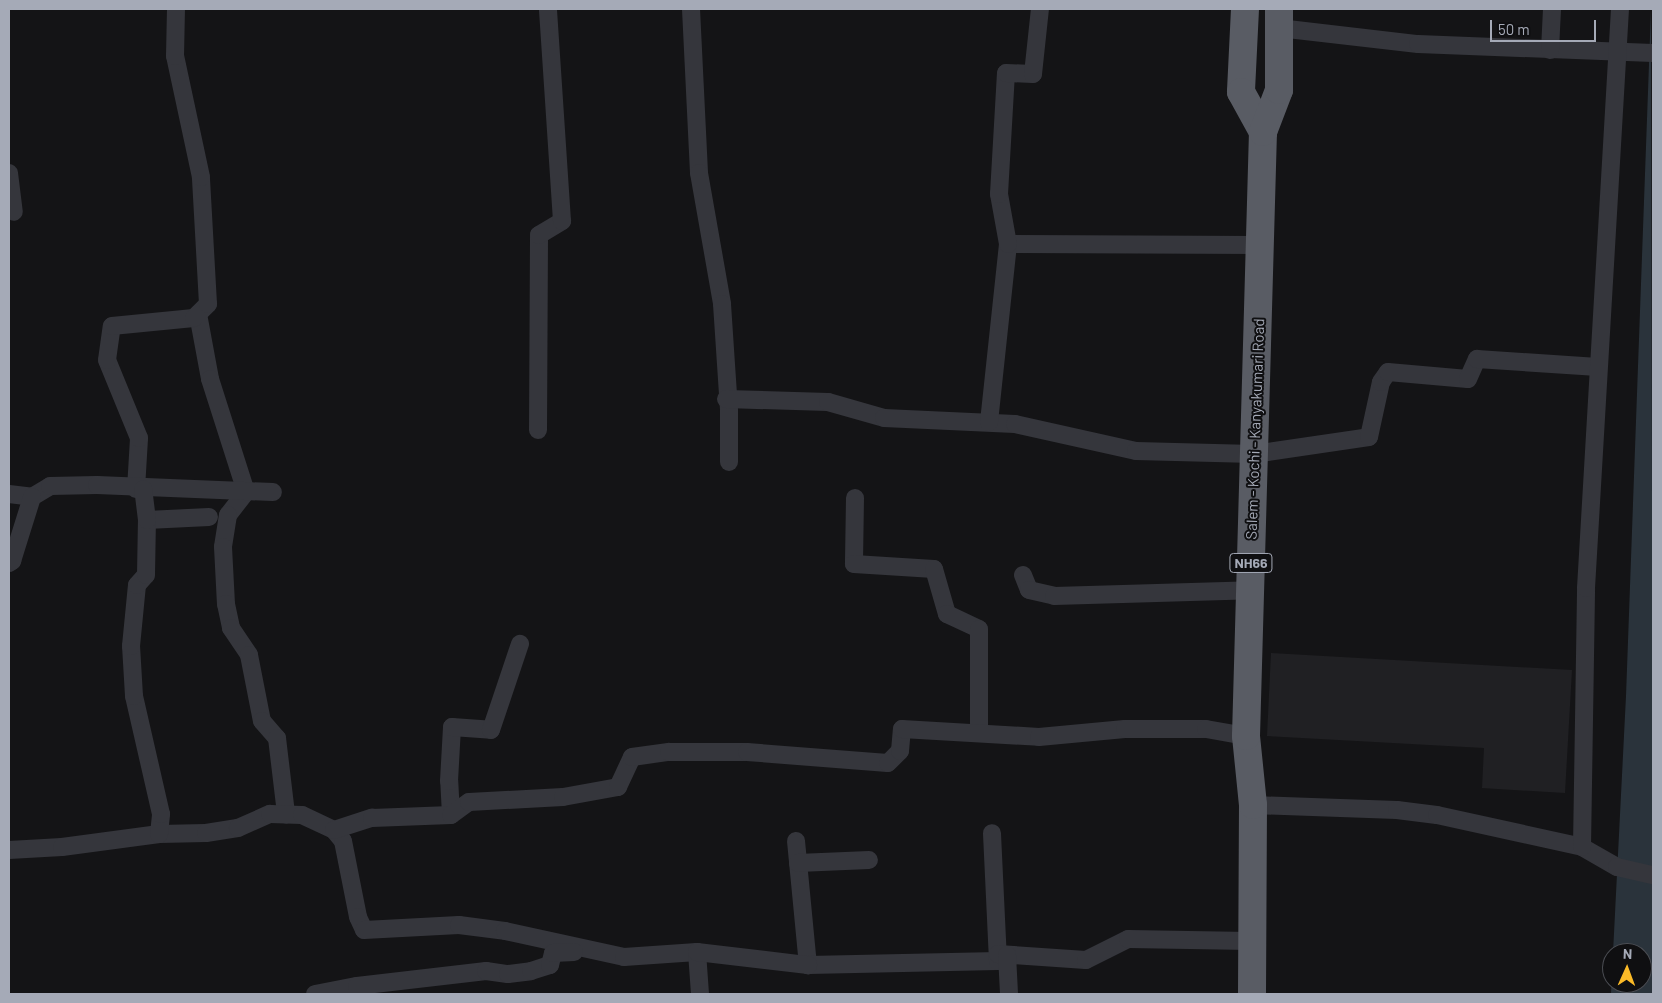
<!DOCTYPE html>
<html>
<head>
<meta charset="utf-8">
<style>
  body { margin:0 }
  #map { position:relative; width:1662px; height:1003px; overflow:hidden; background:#141416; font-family:Barlow,sans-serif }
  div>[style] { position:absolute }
  .built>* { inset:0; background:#202023 }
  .water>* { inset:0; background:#2a333b }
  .minor>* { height:18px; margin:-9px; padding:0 9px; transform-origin:9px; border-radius:9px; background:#35363c }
  .trunk>* { height:28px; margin:-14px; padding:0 14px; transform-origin:14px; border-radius:14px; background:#595c64 }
  span { translate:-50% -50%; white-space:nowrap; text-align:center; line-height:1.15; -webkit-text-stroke:4px #0f0f11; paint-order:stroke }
  .shield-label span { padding:1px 4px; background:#0f0f11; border:1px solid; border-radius:4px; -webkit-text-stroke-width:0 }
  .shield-label { font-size:14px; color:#a5aab7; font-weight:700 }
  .street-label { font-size:15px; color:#a5aab7 }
  .frame { position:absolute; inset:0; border:10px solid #a5aab7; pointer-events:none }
  .north { position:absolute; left:1602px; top:943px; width:50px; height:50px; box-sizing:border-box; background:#0f0f11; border:1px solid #4b4d53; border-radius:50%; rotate:2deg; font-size:14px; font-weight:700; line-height:20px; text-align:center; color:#a5aab7 }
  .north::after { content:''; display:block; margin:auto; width:18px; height:22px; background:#fbba27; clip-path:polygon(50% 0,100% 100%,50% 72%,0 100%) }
  .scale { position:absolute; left:1490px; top:20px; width:106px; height:22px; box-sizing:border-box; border:2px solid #a5aab7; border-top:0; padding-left:6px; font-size:15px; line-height:18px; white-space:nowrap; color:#a5aab7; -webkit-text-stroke:4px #0f0f11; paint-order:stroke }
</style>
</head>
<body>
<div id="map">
  <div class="built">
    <div style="clip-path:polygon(1271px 653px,1572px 670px,1565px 793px,1482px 788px,1484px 748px,1267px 736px)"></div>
  </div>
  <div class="water">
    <div style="clip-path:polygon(1651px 9px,1653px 994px,1611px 994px,1612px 968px,1612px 983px,1642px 983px,1642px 953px,1613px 953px,1626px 696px)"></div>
  </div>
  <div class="minor">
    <div style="left:691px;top:9px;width:164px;rotate:87.2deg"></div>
    <div style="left:699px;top:173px;width:133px;rotate:80deg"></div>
    <div style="left:722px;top:304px;width:106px;rotate:86.2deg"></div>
    <div style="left:729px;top:410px;width:52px;rotate:90deg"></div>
    <div style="left:1279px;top:28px;width:140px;rotate:6.6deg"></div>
    <div style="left:1418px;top:44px;width:235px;rotate:2.2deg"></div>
    <div style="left:1550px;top:50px;width:41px;rotate:-87.2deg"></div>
    <div style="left:9px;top:173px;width:39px;rotate:83deg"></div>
    <div style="left:1008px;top:244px;width:252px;rotate:0.2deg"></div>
    <div style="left:198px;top:314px;width:66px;rotate:79.5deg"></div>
    <div style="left:210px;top:379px;width:119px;rotate:72.3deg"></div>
    <div style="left:246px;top:492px;width:29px;rotate:128deg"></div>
    <div style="left:228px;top:515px;width:32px;rotate:99deg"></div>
    <div style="left:223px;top:547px;width:57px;rotate:87deg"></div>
    <div style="left:226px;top:604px;width:25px;rotate:78deg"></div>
    <div style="left:231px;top:628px;width:32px;rotate:56deg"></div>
    <div style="left:249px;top:655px;width:67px;rotate:78.9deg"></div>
    <div style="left:262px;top:721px;width:23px;rotate:49deg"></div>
    <div style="left:277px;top:738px;width:77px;rotate:83.2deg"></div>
    <div style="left:726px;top:399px;width:102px;rotate:1.7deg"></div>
    <div style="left:828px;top:402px;width:58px;rotate:15.9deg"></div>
    <div style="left:884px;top:418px;width:131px;rotate:2.6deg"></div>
    <div style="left:1015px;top:424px;width:124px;rotate:12.6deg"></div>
    <div style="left:1136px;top:451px;width:118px;rotate:1.5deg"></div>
    <div style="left:1254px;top:454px;width:116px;rotate:-8.4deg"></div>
    <div style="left:1369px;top:437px;width:56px;rotate:-77.7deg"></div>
    <div style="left:1381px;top:382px;width:12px;rotate:-55deg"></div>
    <div style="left:1388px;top:372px;width:80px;rotate:5deg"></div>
    <div style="left:1468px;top:379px;width:22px;rotate:-66deg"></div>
    <div style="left:1477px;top:359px;width:121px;rotate:3.8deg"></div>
    <div style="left:989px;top:422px;width:179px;rotate:-83.9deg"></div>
    <div style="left:1008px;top:244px;width:51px;rotate:-100.2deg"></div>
    <div style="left:999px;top:194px;width:121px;rotate:-86.7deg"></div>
    <div style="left:1006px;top:73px;width:27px;rotate:2deg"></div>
    <div style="left:1033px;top:74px;width:65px;rotate:-83.9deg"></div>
    <div style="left:538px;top:430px;width:195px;rotate:-89.7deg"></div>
    <div style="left:539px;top:235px;width:27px;rotate:-31deg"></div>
    <div style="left:562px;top:221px;width:212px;rotate:-93.8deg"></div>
    <div style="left:136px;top:489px;width:51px;rotate:-86.6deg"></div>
    <div style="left:139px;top:438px;width:84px;rotate:-112.3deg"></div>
    <div style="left:107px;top:360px;width:34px;rotate:-82deg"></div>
    <div style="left:112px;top:326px;width:82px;rotate:-5.6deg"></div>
    <div style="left:194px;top:318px;width:20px;rotate:-45deg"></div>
    <div style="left:208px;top:304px;width:127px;rotate:-93.2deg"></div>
    <div style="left:201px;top:177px;width:124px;rotate:-102.1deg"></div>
    <div style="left:175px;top:56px;width:47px;rotate:-88.8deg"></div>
    <div style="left:9px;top:494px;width:23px;rotate:7deg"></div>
    <div style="left:32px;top:497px;width:21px;rotate:-31deg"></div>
    <div style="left:50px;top:486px;width:47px;rotate:-1.2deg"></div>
    <div style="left:97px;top:485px;width:176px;rotate:2.3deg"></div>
    <div style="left:855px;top:498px;width:66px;rotate:90.9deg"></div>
    <div style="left:854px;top:564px;width:80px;rotate:3.6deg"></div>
    <div style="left:934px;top:569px;width:47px;rotate:73.9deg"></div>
    <div style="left:947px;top:614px;width:35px;rotate:25deg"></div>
    <div style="left:979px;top:629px;width:104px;rotate:90deg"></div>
    <div style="left:147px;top:520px;width:62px;rotate:-2.8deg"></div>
    <div style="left:9px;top:563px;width:4px;rotate:-34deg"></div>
    <div style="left:12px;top:561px;width:67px;rotate:-72.6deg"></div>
    <div style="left:1023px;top:575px;width:16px;rotate:68deg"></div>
    <div style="left:1029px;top:590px;width:26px;rotate:13deg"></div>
    <div style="left:1054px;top:596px;width:197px;rotate:-1.7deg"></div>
    <div style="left:1253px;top:805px;width:144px;rotate:2deg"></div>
    <div style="left:1397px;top:810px;width:40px;rotate:7.1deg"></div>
    <div style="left:1437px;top:815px;width:148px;rotate:12.4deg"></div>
    <div style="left:1582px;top:847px;width:40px;rotate:29.7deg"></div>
    <div style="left:1617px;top:867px;width:37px;rotate:13deg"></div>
    <div style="left:451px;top:815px;width:34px;rotate:-93deg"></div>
    <div style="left:449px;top:781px;width:54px;rotate:-86.8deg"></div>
    <div style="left:452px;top:727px;width:39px;rotate:4deg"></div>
    <div style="left:491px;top:730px;width:91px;rotate:-71.4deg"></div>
    <div style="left:334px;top:830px;width:14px;rotate:51deg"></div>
    <div style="left:343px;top:841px;width:77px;rotate:78.8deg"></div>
    <div style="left:358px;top:917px;width:14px;rotate:65deg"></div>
    <div style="left:364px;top:930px;width:95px;rotate:-3deg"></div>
    <div style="left:459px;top:925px;width:46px;rotate:7.4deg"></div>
    <div style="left:505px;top:931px;width:122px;rotate:12.3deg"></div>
    <div style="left:624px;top:957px;width:73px;rotate:-3.9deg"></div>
    <div style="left:697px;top:952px;width:42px;rotate:85.9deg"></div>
    <div style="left:159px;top:834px;width:47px;rotate:-1.2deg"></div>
    <div style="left:206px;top:833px;width:32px;rotate:-9deg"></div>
    <div style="left:238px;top:828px;width:35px;rotate:-24deg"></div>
    <div style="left:270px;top:814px;width:32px;rotate:2deg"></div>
    <div style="left:302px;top:815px;width:35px;rotate:25deg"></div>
    <div style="left:334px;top:830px;width:40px;rotate:-18deg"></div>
    <div style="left:372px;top:818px;width:79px;rotate:-2.2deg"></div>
    <div style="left:451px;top:815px;width:22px;rotate:-36deg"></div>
    <div style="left:469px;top:802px;width:94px;rotate:-3deg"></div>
    <div style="left:563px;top:797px;width:56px;rotate:-10.3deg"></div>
    <div style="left:618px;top:787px;width:33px;rotate:-65deg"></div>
    <div style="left:632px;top:757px;width:37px;rotate:-8deg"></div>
    <div style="left:669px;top:752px;width:78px"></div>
    <div style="left:747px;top:752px;width:141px;rotate:4.5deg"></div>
    <div style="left:888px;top:763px;width:17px;rotate:-45deg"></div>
    <div style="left:900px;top:751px;width:22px;rotate:-85deg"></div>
    <div style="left:902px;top:729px;width:137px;rotate:3.3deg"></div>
    <div style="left:1039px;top:737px;width:86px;rotate:-5.3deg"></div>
    <div style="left:1125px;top:729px;width:81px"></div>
    <div style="left:1206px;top:729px;width:41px;rotate:9.9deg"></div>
    <div style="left:796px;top:841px;width:125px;rotate:84.5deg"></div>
    <div style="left:808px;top:965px;width:190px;rotate:-1.2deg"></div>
    <div style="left:998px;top:961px;width:128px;rotate:-92.7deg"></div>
    <div style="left:1582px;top:847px;width:259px;rotate:-89.1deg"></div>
    <div style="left:1586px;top:588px;width:580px;rotate:-86.64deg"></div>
    <div style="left:9px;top:850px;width:53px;rotate:-3.2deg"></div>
    <div style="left:62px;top:847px;width:98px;rotate:-7.6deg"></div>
    <div style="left:159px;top:834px;width:20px;rotate:-84deg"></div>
    <div style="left:161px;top:814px;width:121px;rotate:-102.9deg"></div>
    <div style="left:134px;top:696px;width:50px;rotate:-93.4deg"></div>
    <div style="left:131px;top:646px;width:61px;rotate:-84.4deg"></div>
    <div style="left:137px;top:585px;width:13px;rotate:-48deg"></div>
    <div style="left:146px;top:575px;width:55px;rotate:-89deg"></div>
    <div style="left:147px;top:520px;width:31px;rotate:-97deg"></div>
    <div style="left:798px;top:863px;width:71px;rotate:-2.4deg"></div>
    <div style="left:697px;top:952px;width:112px;rotate:6.7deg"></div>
    <div style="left:998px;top:954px;width:88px;rotate:3.9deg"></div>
    <div style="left:1086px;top:960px;width:47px;rotate:-26.6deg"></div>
    <div style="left:1128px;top:939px;width:122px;rotate:0.9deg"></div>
    <div style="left:1007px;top:955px;width:39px;rotate:87deg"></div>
    <div style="left:315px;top:994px;width:43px;rotate:-10.8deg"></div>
    <div style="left:357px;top:986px;width:130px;rotate:-6.6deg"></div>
    <div style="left:486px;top:971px;width:22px;rotate:8deg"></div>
    <div style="left:508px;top:974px;width:23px;rotate:-7deg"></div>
    <div style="left:531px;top:971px;width:20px;rotate:-18deg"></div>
    <div style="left:550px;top:965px;width:12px;rotate:-76deg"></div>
    <div style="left:553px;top:953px;width:21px;rotate:-3deg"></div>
  </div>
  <div class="trunk">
    <div style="left:1245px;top:9px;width:83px;rotate:92.8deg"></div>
    <div style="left:1241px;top:92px;width:46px;rotate:61.2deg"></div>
    <div style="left:1252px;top:994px;width:189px;rotate:-89.7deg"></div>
    <div style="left:1253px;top:805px;width:69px;rotate:-95.8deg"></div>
    <div style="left:1246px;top:736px;width:604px;rotate:-88.39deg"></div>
    <div style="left:1263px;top:132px;width:45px;rotate:-69.1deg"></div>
    <div style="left:1279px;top:90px;width:81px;rotate:-90deg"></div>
  </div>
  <div class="shield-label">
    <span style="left:1251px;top:563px">NH66</span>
  </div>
  <div class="street-label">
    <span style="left:1255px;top:429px;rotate:-88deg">Salem - Kochi - Kanyakumari Road</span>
  </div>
  <div class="frame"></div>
  <div class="north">N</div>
  <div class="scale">50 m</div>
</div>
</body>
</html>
